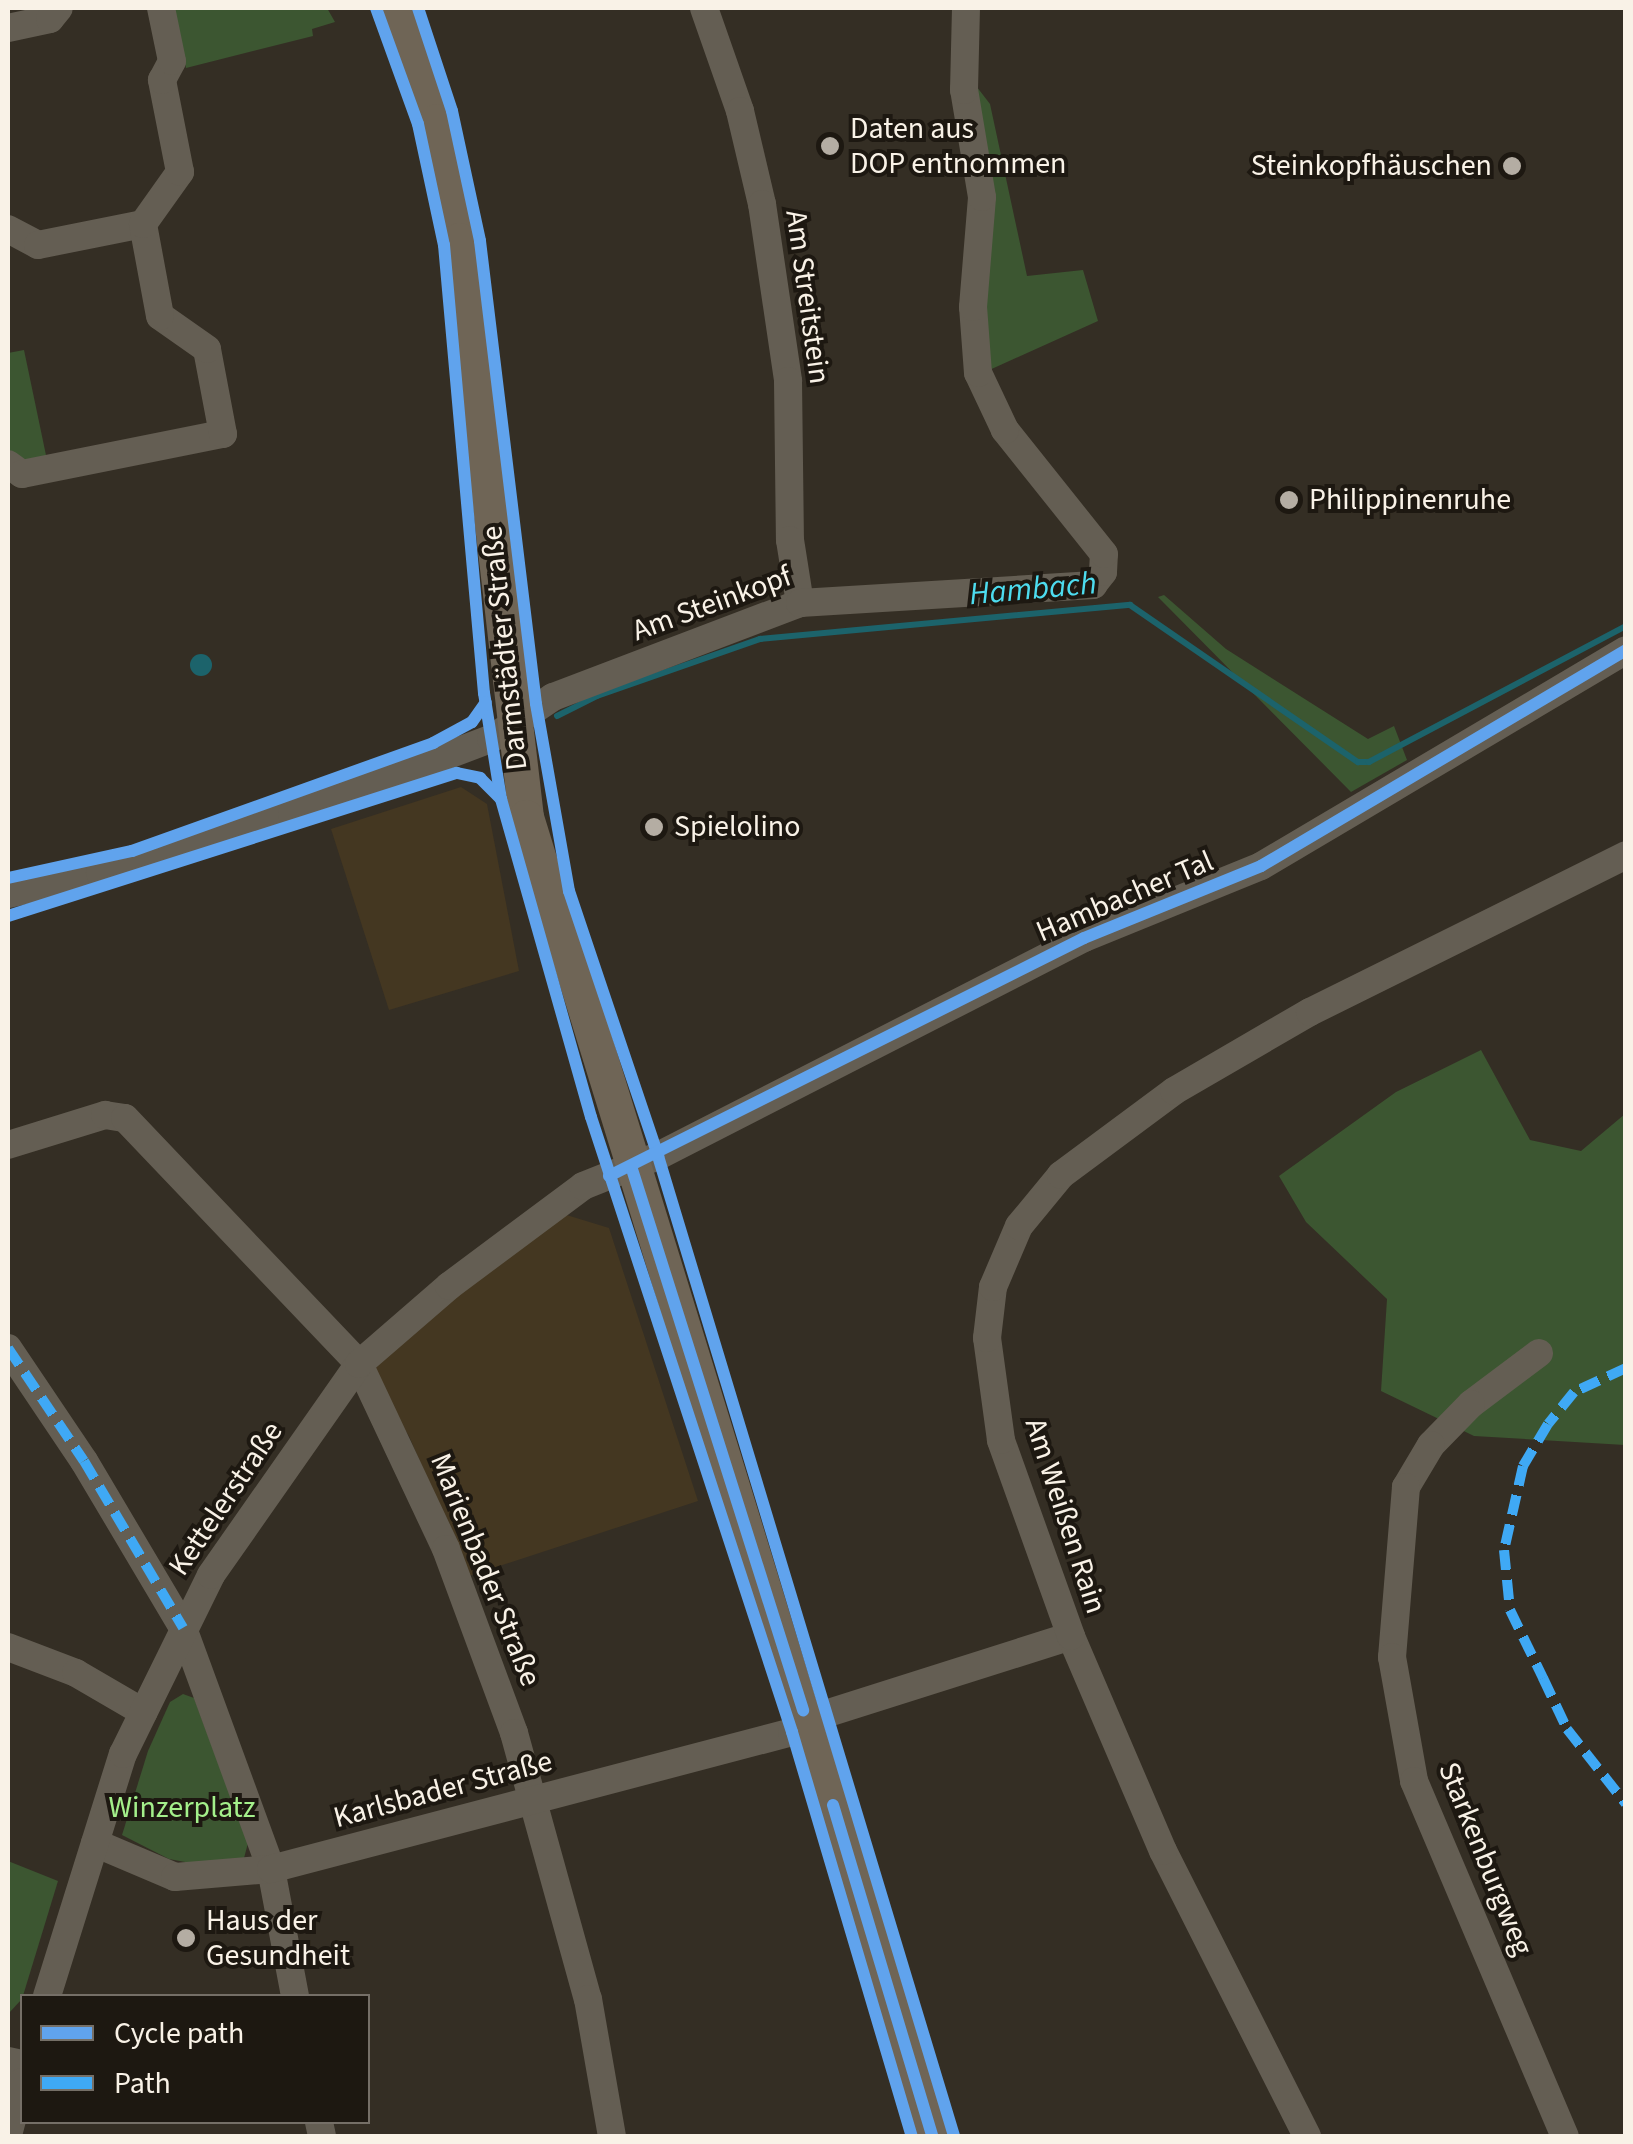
<!DOCTYPE html>
<html>
<head>
<meta charset="utf-8">
<style>
  body { margin:0 }
  #map { position:relative; width:1633px; height:2144px; overflow:hidden; background:#342e24; font-family:"Source Sans 3",sans-serif }
  div>[style] { position:absolute }
  .built>* { inset:0; background:#443721 }
  .green>* { inset:0; background:#3c5631 }
  .water>* { inset:0; background:#1c636b }
  .round { border-radius:50% }
  .stream>* { height:6px; margin:-3px; padding:0 3px; transform-origin:3px; border-radius:3px; background:#1c636b }
  .minor>* { height:28px; margin:-14px; padding:0 14px; transform-origin:14px; border-radius:14px; background:#645e53 }
  .major>* { height:35px; margin:-17.5px; padding:0 17.5px; transform-origin:17.5px; border-radius:17.5px; background:#6f6556 }
  .quiet>* { height:10px; margin-top:-5px; transform-origin:0; background:repeating-linear-gradient(90deg,#3fa9f5 0 20px,transparent 0 30px) }
  .cycleway>* { height:12px; margin:-6px; padding:0 6px; transform-origin:6px; border-radius:6px; background:#60a3ed }
  .dots>* { width:28px; height:28px; translate:-50% -50%; box-sizing:border-box; border:5px solid #1d1811; border-radius:50% }
  span { translate:-50% -50%; white-space:nowrap; text-align:center; line-height:1.15; -webkit-text-stroke:8px #1d1811; paint-order:stroke }
  .poi-label { font-size:30px; color:#f9f2e7 }
  .left { translate:0 -50%; text-align:left }
  .right { translate:-100% -50%; text-align:right }
  .street-label { font-size:30px; color:#f9f2e7 }
  .park-label { font-size:30px; color:#a4f08b }
  .water-label { font-size:32px; color:#4ddcef; font-style:italic }
  .frame { position:absolute; inset:0; border:10px solid #f9f2e7; pointer-events:none }
  .legend { position:absolute; left:20px; top:1994px; width:350px; height:130px; box-sizing:border-box; background:#1d1811; border:2px solid #756f67; margin:0; padding:12px 18px; list-style:none; font-size:30px; color:#f9f2e7 }
  .legend li { display:flex; align-items:center; gap:20px; height:50px }
  .legend b { width:50px; border:2px solid #756f67 }
</style>
</head>
<body>
<div id="map">
  <div class="built">
    <div style="clip-path:polygon(461px 787px,487px 804px,519px 971px,389px 1010px,331px 829px)"></div>
    <div style="clip-path:polygon(560px 1213px,609px 1228px,698px 1501px,469px 1576px,409px 1436px,364px 1364px)"></div>
  </div>
  <div class="green">
    <div style="clip-path:polygon(171px 8px,327px 8px,335px 22px,312px 29px,313px 36px,186px 68px)"></div>
    <div style="clip-path:polygon(970px 78px,990px 104px,1027px 276px,1083px 270px,1098px 321px,985px 372px)"></div>
    <div style="clip-path:polygon(24px 350px,47px 460px,23px 465px,8px 455px,8px 353px)"></div>
    <div style="clip-path:polygon(1164px 595px,1226px 649px,1368px 739px,1394px 726px,1407px 760px,1351px 792px,1158px 597px)"></div>
    <div style="clip-path:polygon(1481px 1050px,1530px 1140px,1581px 1151px,1625px 1114px,1625px 1445px,1474px 1436px,1381px 1391px,1387px 1299px,1306px 1222px,1279px 1176px,1396px 1092px)"></div>
    <div style="clip-path:polygon(183px 1694px,194px 1698px,248px 1843px,244px 1858px,196px 1864px,169px 1859px,122px 1835px,148px 1751px,170px 1702px)"></div>
    <div style="clip-path:polygon(8px 1861px,58px 1881px,22px 1999px,8px 2014px)"></div>
  </div>
  <div class="water">
    <div class="round" style="left:190px;top:654px;width:22px;height:22px"></div>
  </div>
  <div class="stream">
    <div style="left:557px;top:716px;width:45px;rotate:-26.6deg"></div>
    <div style="left:597px;top:696px;width:173px;rotate:-19.3deg"></div>
    <div style="left:760px;top:639px;width:372px;rotate:-5.3deg"></div>
    <div style="left:1130px;top:605px;width:277px;rotate:34.6deg"></div>
    <div style="left:1358px;top:762px;width:11px"></div>
    <div style="left:1369px;top:762px;width:291px;rotate:-27.9deg"></div>
  </div>
  <div class="minor">
    <div style="left:704px;top:8px;width:109px;rotate:70.7deg"></div>
    <div style="left:740px;top:111px;width:96px;rotate:76.7deg"></div>
    <div style="left:762px;top:204px;width:179px;rotate:81.6deg"></div>
    <div style="left:788px;top:381px;width:159px;rotate:89.3deg"></div>
    <div style="left:790px;top:540px;width:64px;rotate:81deg"></div>
    <div style="left:8px;top:28px;width:43px;rotate:-12.1deg"></div>
    <div style="left:50px;top:19px;width:14px;rotate:-51deg"></div>
    <div style="left:8px;top:229px;width:34px;rotate:28deg"></div>
    <div style="left:38px;top:245px;width:107px;rotate:-11.3deg"></div>
    <div style="left:8px;top:464px;width:17px;rotate:36deg"></div>
    <div style="left:22px;top:474px;width:205px;rotate:-11.3deg"></div>
    <div style="left:223px;top:434px;width:86px;rotate:-100.7deg"></div>
    <div style="left:207px;top:349px;width:57px;rotate:-144.9deg"></div>
    <div style="left:160px;top:316px;width:94px;rotate:-100.5deg"></div>
    <div style="left:143px;top:224px;width:64px;rotate:-54.6deg"></div>
    <div style="left:180px;top:172px;width:94px;rotate:-101.1deg"></div>
    <div style="left:162px;top:80px;width:21px;rotate:-62deg"></div>
    <div style="left:172px;top:61px;width:54px;rotate:-101.7deg"></div>
    <div style="left:8px;top:894px;width:94px;rotate:-12.9deg"></div>
    <div style="left:100px;top:873px;width:201px;rotate:-17.1deg"></div>
    <div style="left:292px;top:814px;width:213px;rotate:-20.7deg"></div>
    <div style="left:491px;top:739px;width:75px;rotate:-34.1deg"></div>
    <div style="left:553px;top:697px;width:264px;rotate:-20.8deg"></div>
    <div style="left:800px;top:603px;width:294px;rotate:-3.5deg"></div>
    <div style="left:1093px;top:585px;width:16px;rotate:-52deg"></div>
    <div style="left:1103px;top:572px;width:18px;rotate:-87deg"></div>
    <div style="left:1104px;top:554px;width:159px;rotate:-128.6deg"></div>
    <div style="left:1005px;top:430px;width:63px;rotate:-115.3deg"></div>
    <div style="left:978px;top:373px;width:66px;rotate:-94.3deg"></div>
    <div style="left:973px;top:307px;width:110px;rotate:-85.3deg"></div>
    <div style="left:982px;top:197px;width:109px;rotate:-99.5deg"></div>
    <div style="left:964px;top:90px;width:82px;rotate:-88.6deg"></div>
    <div style="left:8px;top:1145px;width:102px;rotate:-17.2deg"></div>
    <div style="left:105px;top:1115px;width:20px;rotate:9deg"></div>
    <div style="left:125px;top:1118px;width:340px;rotate:46.4deg"></div>
    <div style="left:359px;top:1364px;width:204px;rotate:64.8deg"></div>
    <div style="left:446px;top:1549px;width:196px;rotate:69.7deg"></div>
    <div style="left:514px;top:1733px;width:276px;rotate:74.5deg"></div>
    <div style="left:588px;top:1999px;width:139px;rotate:80.1deg"></div>
    <div style="left:8px;top:1348px;width:136px;rotate:56.1deg"></div>
    <div style="left:84px;top:1461px;width:194px;rotate:59.3deg"></div>
    <div style="left:183px;top:1628px;width:257px;rotate:69.9deg"></div>
    <div style="left:271px;top:1869px;width:129px;rotate:79.3deg"></div>
    <div style="left:1539px;top:1353px;width:85px;rotate:143.1deg"></div>
    <div style="left:1471px;top:1404px;width:57px;rotate:134.3deg"></div>
    <div style="left:1431px;top:1445px;width:49px;rotate:120.8deg"></div>
    <div style="left:1406px;top:1487px;width:171px;rotate:94.7deg"></div>
    <div style="left:1392px;top:1657px;width:126px;rotate:79.9deg"></div>
    <div style="left:1414px;top:1781px;width:386px;rotate:67deg"></div>
    <div style="left:8px;top:1647px;width:73px;rotate:20.9deg"></div>
    <div style="left:76px;top:1673px;width:78px;rotate:30.2deg"></div>
    <div style="left:95px;top:1843px;width:87px;rotate:23deg"></div>
    <div style="left:175px;top:1877px;width:96px;rotate:-4.8deg"></div>
    <div style="left:271px;top:1869px;width:539px;rotate:-14.73deg"></div>
    <div style="left:792px;top:1732px;width:34px;rotate:-30deg"></div>
    <div style="left:822px;top:1715px;width:261px;rotate:-17.6deg"></div>
    <div style="left:47px;top:1996px;width:254px;rotate:-72.6deg"></div>
    <div style="left:123px;top:1754px;width:199px;rotate:-63.8deg"></div>
    <div style="left:211px;top:1575px;width:258px;rotate:-55deg"></div>
    <div style="left:359px;top:1364px;width:119px;rotate:-40.9deg"></div>
    <div style="left:449px;top:1286px;width:167px;rotate:-36.7deg"></div>
    <div style="left:583px;top:1186px;width:81px;rotate:-21.8deg"></div>
    <div style="left:658px;top:1156px;width:479px;rotate:-27.1deg"></div>
    <div style="left:1084px;top:938px;width:191px;rotate:-22.1deg"></div>
    <div style="left:1261px;top:866px;width:424px;rotate:-30.6deg"></div>
    <div style="left:8px;top:2061px;width:14px;rotate:12deg"></div>
    <div style="left:319px;top:2122px;width:14px;rotate:78deg"></div>
    <div style="left:8px;top:2135px;width:55px;rotate:-75.2deg"></div>
    <div style="left:1307px;top:2136px;width:319px;rotate:-116.8deg"></div>
    <div style="left:1163px;top:1851px;width:234px;rotate:-113.2deg"></div>
    <div style="left:1071px;top:1636px;width:208px;rotate:-109.7deg"></div>
    <div style="left:1001px;top:1440px;width:103px;rotate:-97.8deg"></div>
    <div style="left:987px;top:1338px;width:51px;rotate:-83.3deg"></div>
    <div style="left:993px;top:1287px;width:66px;rotate:-66.9deg"></div>
    <div style="left:1019px;top:1226px;width:66px;rotate:-50.5deg"></div>
    <div style="left:1061px;top:1175px;width:141px;rotate:-36.6deg"></div>
    <div style="left:1174px;top:1091px;width:157px;rotate:-30.2deg"></div>
    <div style="left:1310px;top:1012px;width:353px;rotate:-26.4deg"></div>
  </div>
  <div class="major">
    <div style="left:399px;top:8px;width:119px;rotate:71.4deg"></div>
    <div style="left:437px;top:121px;width:121px;rotate:79.5deg"></div>
    <div style="left:459px;top:240px;width:581px;rotate:83.38deg"></div>
    <div style="left:526px;top:817px;width:1380px;rotate:72.89deg"></div>
  </div>
  <div class="quiet">
    <div style="left:8px;top:1348px;width:136px;rotate:56.1deg"></div>
    <div style="left:84px;top:1461px;width:194px;rotate:59.3deg"></div>
    <div style="left:1626px;top:1368px;width:57px;rotate:155.2deg"></div>
    <div style="left:1574px;top:1392px;width:41px;rotate:129.1deg"></div>
    <div style="left:1548px;top:1424px;width:49px;rotate:120.8deg"></div>
    <div style="left:1523px;top:1466px;width:86px;rotate:102.7deg"></div>
    <div style="left:1504px;top:1550px;width:60px;rotate:84.3deg"></div>
    <div style="left:1510px;top:1610px;width:76px;rotate:64.1deg"></div>
    <div style="left:1543px;top:1678px;width:56px;rotate:64.8deg"></div>
    <div style="left:1567px;top:1729px;width:95px;rotate:51.8deg"></div>
  </div>
  <div class="cycleway">
    <div style="left:376px;top:8px;width:123px;rotate:70.1deg"></div>
    <div style="left:418px;top:124px;width:124px;rotate:77.9deg"></div>
    <div style="left:444px;top:245px;width:450px;rotate:84.9deg"></div>
    <div style="left:484px;top:693px;width:107px;rotate:80.9deg"></div>
    <div style="left:501px;top:799px;width:330px;rotate:74.2deg"></div>
    <div style="left:591px;top:1117px;width:647px;rotate:71.9deg"></div>
    <div style="left:792px;top:1732px;width:421px;rotate:73.5deg"></div>
    <div style="left:418px;top:8px;width:108px;rotate:71.7deg"></div>
    <div style="left:452px;top:111px;width:133px;rotate:77.8deg"></div>
    <div style="left:480px;top:241px;width:466px;rotate:83.1deg"></div>
    <div style="left:536px;top:704px;width:190px;rotate:80deg"></div>
    <div style="left:569px;top:891px;width:280px;rotate:71.4deg"></div>
    <div style="left:658px;top:1156px;width:1024px;rotate:73.19deg"></div>
    <div style="left:8px;top:878px;width:127px;rotate:-12.3deg"></div>
    <div style="left:132px;top:851px;width:320px;rotate:-19.7deg"></div>
    <div style="left:433px;top:743px;width:44px;rotate:-28.3deg"></div>
    <div style="left:472px;top:722px;width:24px;rotate:-55deg"></div>
    <div style="left:8px;top:916px;width:471px;rotate:-17.7deg"></div>
    <div style="left:457px;top:773px;width:24px;rotate:12deg"></div>
    <div style="left:480px;top:778px;width:30px;rotate:45deg"></div>
    <div style="left:631px;top:1166px;width:571px;rotate:72.45deg"></div>
    <div style="left:609px;top:1176px;width:531px;rotate:-26.61deg"></div>
    <div style="left:1084px;top:938px;width:191px;rotate:-22.1deg"></div>
    <div style="left:1261px;top:866px;width:424px;rotate:-30.6deg"></div>
    <div style="left:833px;top:1805px;width:345px;rotate:73.3deg"></div>
  </div>
  <div class="dots">
    <div style="left:830px;top:146px;background:#b4ada3"></div>
    <div style="left:1512px;top:166px;background:#b4ada3"></div>
    <div style="left:1289px;top:500px;background:#b4ada3"></div>
    <div style="left:654px;top:827px;background:#b4ada3"></div>
    <div style="left:186px;top:1938px;background:#b4ada3"></div>
  </div>
  <div class="poi-label">
    <span class="left" style="left:850px;top:146px">Daten aus<br>DOP entnommen</span>
    <span class="right" style="left:1492px;top:166px">Steinkopfhäuschen</span>
    <span class="left" style="left:1309px;top:500px">Philippinenruhe</span>
    <span class="left" style="left:674px;top:827px">Spielolino</span>
    <span class="left" style="left:206px;top:1938px">Haus der<br>Gesundheit</span>
  </div>
  <div class="street-label">
    <span style="left:807px;top:297px;rotate:82deg">Am Streitstein</span>
    <span style="left:712px;top:604px;rotate:-20deg">Am Steinkopf</span>
    <span style="left:505px;top:648px;rotate:-96deg">Darmstädter Straße</span>
    <span style="left:1125px;top:897px;rotate:-23deg">Hambacher Tal</span>
    <span style="left:226px;top:1499px;rotate:-56deg">Kettelerstraße</span>
    <span style="left:1065px;top:1516px;rotate:72deg">Am Weißen Rain</span>
    <span style="left:485px;top:1570px;rotate:68deg">Marienbader Straße</span>
    <span style="left:443px;top:1790px;rotate:-15deg">Karlsbader Straße</span>
    <span style="left:1485px;top:1859px;rotate:68deg">Starkenburgweg</span>
  </div>
  <div class="park-label">
    <span style="left:182px;top:1808px">Winzerplatz</span>
  </div>
  <div class="water-label">
    <span style="left:1033px;top:589px;rotate:-5deg">Hambach</span>
  </div>
  <div class="frame"></div>
  <ul class="legend">
  <li><b style="height:12px;background:#60a3ed"></b>Cycle path</li>
  <li><b style="height:12px;background:#3fa9f5"></b>Path</li>
  </ul>
</div>
</body>
</html>
